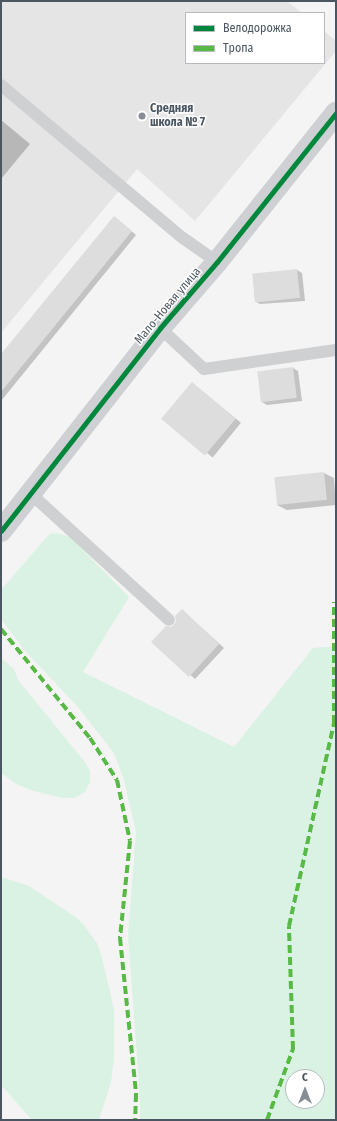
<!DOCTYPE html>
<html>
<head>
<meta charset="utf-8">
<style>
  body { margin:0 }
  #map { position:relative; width:337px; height:1121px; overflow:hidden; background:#f4f4f4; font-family:"Fira Sans Condensed",sans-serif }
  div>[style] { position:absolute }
  .education>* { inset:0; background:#e6e5e6 }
  .green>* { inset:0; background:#d9f2e3 }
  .shadow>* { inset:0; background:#0003; transform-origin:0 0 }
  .building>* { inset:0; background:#ddddde; transform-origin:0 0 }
  .lane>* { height:12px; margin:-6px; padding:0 6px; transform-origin:6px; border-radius:6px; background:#ced0d2 }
  .secondary>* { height:22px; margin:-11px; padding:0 11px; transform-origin:11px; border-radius:11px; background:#ced0d4 }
  .quiet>* { height:4px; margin-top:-2px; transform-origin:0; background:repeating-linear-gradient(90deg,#58b947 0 8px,transparent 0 12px) }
  .cycleway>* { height:5px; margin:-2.5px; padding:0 2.5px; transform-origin:2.5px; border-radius:2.5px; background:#00873e }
  .dots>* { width:11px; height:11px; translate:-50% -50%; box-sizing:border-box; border:2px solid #fff; border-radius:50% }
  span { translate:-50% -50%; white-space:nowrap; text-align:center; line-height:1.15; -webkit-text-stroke:3px #fff; paint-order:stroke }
  .poi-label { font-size:12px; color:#4a5661; font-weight:700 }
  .left { translate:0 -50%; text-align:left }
  .street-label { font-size:12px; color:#4a5661 }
  .frame { position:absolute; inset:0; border:2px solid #4a5661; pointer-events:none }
  .legend { position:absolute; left:185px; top:12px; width:140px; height:52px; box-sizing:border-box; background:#fff; border:1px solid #b7bbc0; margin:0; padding:5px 7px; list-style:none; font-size:12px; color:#4a5661 }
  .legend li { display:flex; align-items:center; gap:8px; height:20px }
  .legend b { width:20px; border:1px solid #b7bbc0 }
  .north { position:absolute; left:285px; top:1069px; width:40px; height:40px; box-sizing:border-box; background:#fff; border:1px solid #b7bbc0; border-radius:50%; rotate:0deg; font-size:11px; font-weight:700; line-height:16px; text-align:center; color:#4a5661 }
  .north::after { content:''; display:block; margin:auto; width:14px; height:18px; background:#868d94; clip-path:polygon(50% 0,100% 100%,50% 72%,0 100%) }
</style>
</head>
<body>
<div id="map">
  <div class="education">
    <div style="clip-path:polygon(1px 1px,287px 1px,302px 13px,186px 13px,186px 63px,324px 63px,324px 31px,336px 41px,336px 51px,195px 221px,137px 169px,1px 333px)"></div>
  </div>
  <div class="green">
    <div style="clip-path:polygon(evenodd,57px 533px,70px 537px,129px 597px,83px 672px,234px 747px,313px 648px,336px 646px,336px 1120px,140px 1120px,140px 1099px,128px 935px,136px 832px,124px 780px,114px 753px,77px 706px,27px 653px,1px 619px,1px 590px,45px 539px,50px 534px,57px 533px,293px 1077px,317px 1077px,317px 1101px,293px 1101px,293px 1077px)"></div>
    <div style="clip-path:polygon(1px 658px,14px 669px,18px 680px,27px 691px,85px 762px,90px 771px,90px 782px,85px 792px,74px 798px,62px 798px,34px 791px,18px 785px,1px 773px)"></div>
    <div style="clip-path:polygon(1px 877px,29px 886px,74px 916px,83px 924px,97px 943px,101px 954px,114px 1009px,114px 1059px,111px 1082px,99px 1120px,32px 1120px,1px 1085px)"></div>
  </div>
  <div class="shadow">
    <div style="clip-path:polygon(1px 120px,30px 144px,1px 179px)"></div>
    <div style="clip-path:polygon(335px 172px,336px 172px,336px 197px)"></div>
    <div style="clip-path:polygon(115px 217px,136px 235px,1px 401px,1px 356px)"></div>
    <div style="clip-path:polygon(297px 270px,302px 273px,305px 301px,260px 304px,255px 301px,253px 274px)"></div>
    <div style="clip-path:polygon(293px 368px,298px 371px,302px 401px,267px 405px,262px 402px)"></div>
    <div style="left:192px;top:383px;width:63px;height:45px;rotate:39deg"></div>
    <div style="clip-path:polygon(324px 473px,334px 478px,336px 505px,287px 510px,277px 505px)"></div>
    <div style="clip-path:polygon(182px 610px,224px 648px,195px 679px,153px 642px,171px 628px,177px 621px)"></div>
  </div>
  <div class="building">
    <div style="clip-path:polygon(114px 216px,132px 231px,1px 392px,1px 354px)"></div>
    <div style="left:297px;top:269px;width:29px;height:45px;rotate:84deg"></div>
    <div style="left:293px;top:367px;width:31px;height:36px;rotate:83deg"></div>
    <div style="left:192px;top:382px;width:57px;height:48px;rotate:40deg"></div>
    <div style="left:324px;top:472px;width:28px;height:50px;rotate:84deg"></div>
    <div style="clip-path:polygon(182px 609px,219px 644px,189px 677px,151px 642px,166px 626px,171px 627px,174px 625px,176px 621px,175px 616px)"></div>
  </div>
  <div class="lane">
    <div style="left:1px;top:85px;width:238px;rotate:40.1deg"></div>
    <div style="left:183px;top:238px;width:42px;rotate:35.2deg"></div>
    <div style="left:160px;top:328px;width:60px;rotate:43deg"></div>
    <div style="left:204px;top:369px;width:133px;rotate:-8.2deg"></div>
    <div style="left:30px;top:493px;width:188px;rotate:42.4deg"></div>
  </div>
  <div class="secondary">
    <div style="left:1px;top:531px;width:258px;rotate:-51.9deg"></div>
    <div style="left:160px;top:328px;width:87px;rotate:-49.2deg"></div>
    <div style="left:217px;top:262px;width:191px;rotate:-51.4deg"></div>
  </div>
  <div class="quiet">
    <div style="left:1px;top:629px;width:141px;rotate:50.8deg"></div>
    <div style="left:90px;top:738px;width:50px;rotate:57.3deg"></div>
    <div style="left:117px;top:780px;width:62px;rotate:78deg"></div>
    <div style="left:130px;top:841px;width:98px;rotate:95.9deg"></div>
    <div style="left:120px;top:938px;width:157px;rotate:84.1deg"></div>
    <div style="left:136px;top:1094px;width:26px;rotate:92deg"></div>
    <div style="left:267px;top:1120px;width:76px;rotate:-69.9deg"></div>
    <div style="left:293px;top:1049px;width:123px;rotate:-91.9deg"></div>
    <div style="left:289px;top:926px;width:208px;rotate:-77.5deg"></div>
    <div style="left:334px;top:723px;width:121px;rotate:-90deg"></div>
  </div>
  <div class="cycleway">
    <div style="left:1px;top:531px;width:258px;rotate:-51.9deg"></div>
    <div style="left:160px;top:328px;width:87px;rotate:-49.2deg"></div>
    <div style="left:217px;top:262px;width:191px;rotate:-51.4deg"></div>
  </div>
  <div class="dots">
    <div style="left:142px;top:116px;background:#868d94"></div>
  </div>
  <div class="poi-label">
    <span class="left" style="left:150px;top:116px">Средняя<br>школа № 7</span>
  </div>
  <div class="street-label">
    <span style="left:168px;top:306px;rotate:-50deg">Мало-Новая улица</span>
  </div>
  <div class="frame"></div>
  <ul class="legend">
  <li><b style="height:5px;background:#00873e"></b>Велодорожка</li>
  <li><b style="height:5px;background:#58b947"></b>Тропа</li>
  </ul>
  <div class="north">С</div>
</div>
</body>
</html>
